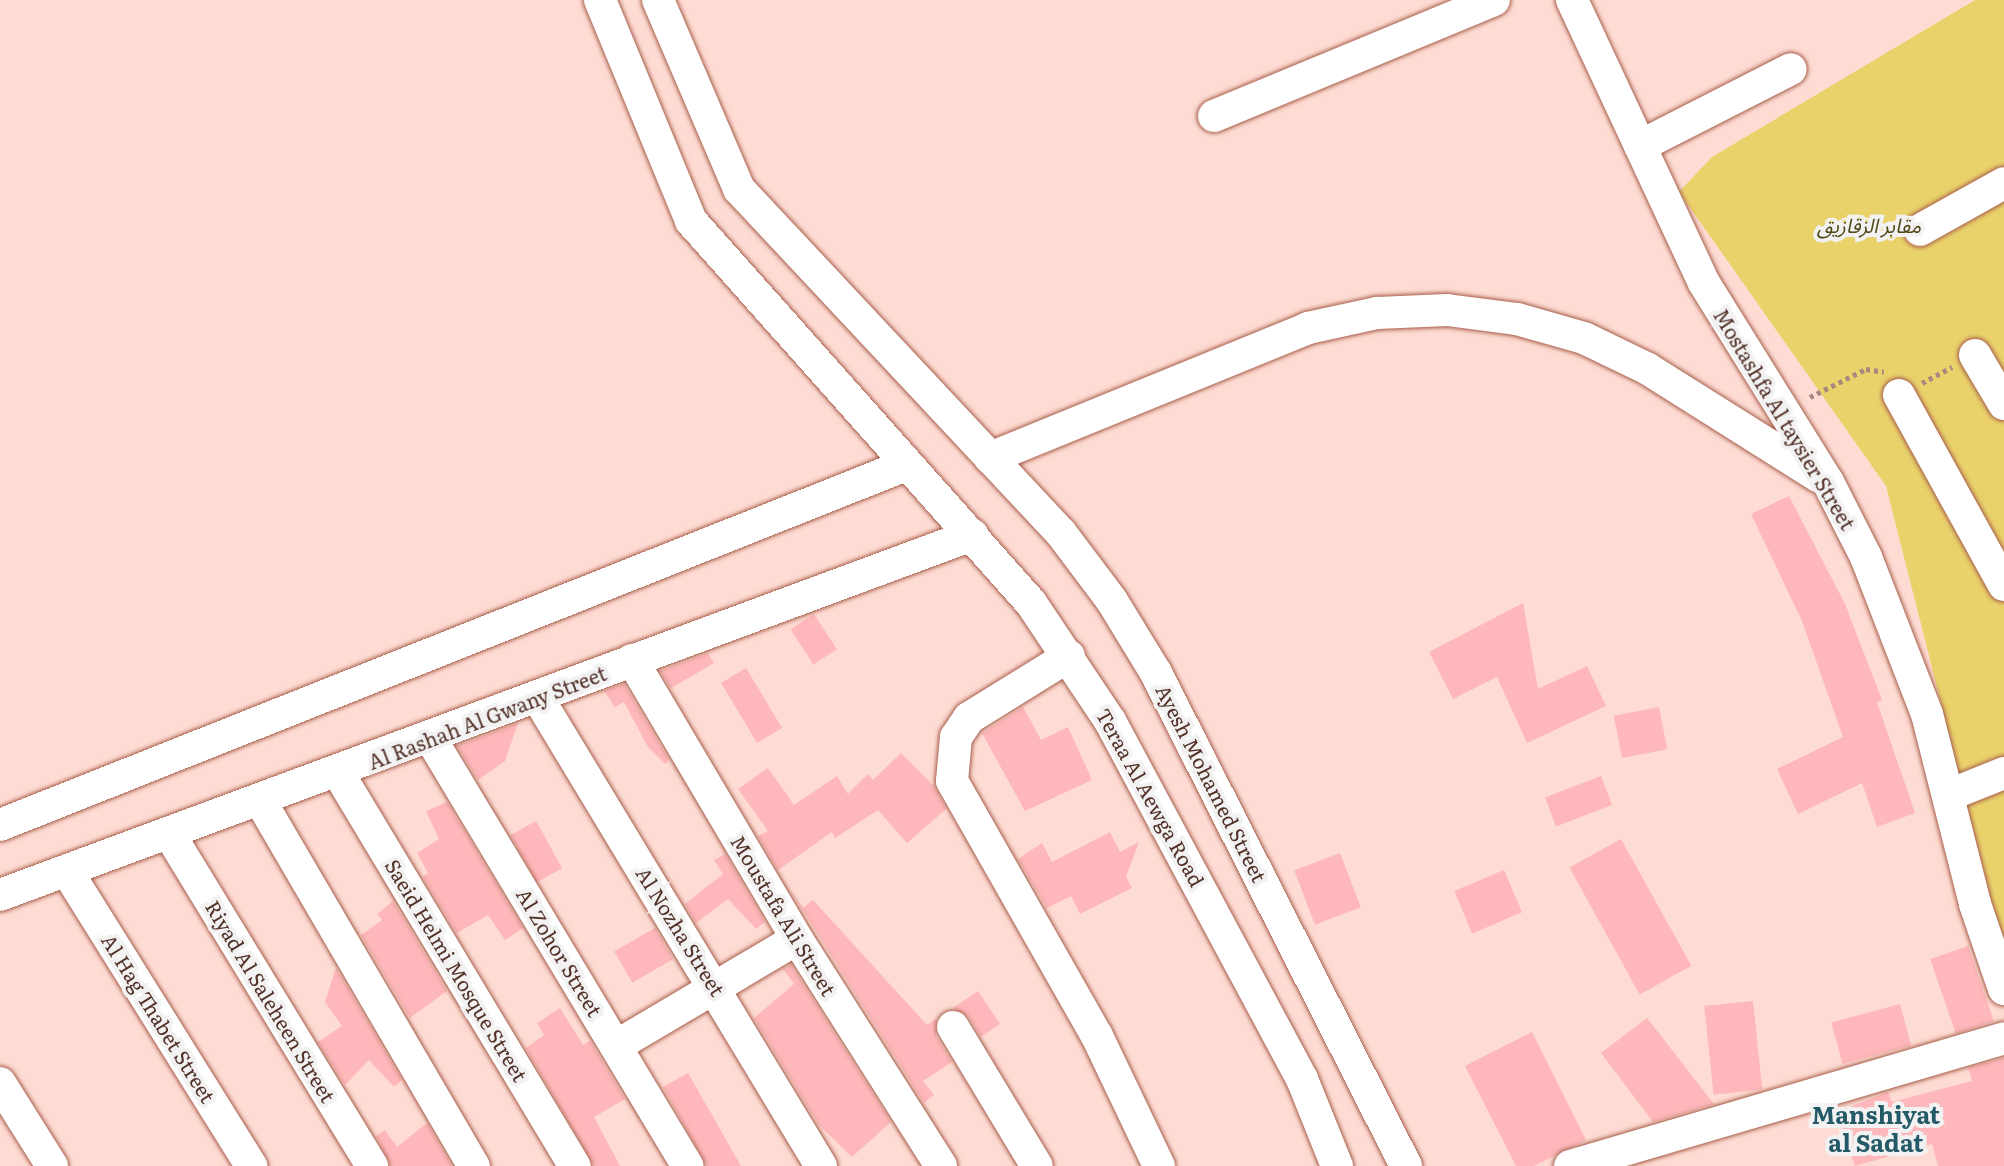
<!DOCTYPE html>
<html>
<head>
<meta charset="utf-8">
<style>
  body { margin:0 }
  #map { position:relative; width:2004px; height:1166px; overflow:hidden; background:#fedcd3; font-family:Literata,"Noto Sans Arabic",serif }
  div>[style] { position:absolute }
  .green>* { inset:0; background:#ead26b }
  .building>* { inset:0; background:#feb7ba; transform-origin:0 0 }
  .path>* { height:5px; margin-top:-2.5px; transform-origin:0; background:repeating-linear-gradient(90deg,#a9887f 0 4px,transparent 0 8px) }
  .roads { filter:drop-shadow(0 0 2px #a85e4b) drop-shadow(0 0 2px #a85e4b) }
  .minor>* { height:32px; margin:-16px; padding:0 16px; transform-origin:16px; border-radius:16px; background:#fff }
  span { translate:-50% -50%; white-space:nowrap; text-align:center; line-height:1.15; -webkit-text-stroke:8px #f2f2f2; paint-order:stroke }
  .park-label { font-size:20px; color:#524717; font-style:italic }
  .street-label { font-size:20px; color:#533229 }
  .quarter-label { font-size:24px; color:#245a67; font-weight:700 }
</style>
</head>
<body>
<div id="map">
  <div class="green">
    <div style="clip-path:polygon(1975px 0,2004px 0,2004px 952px,1886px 486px,1679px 192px,1712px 157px)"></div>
  </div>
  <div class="building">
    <div style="clip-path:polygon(1789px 496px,1845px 604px,1882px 700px,1877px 702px,1915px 813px,1877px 827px,1862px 783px,1798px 814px,1777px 769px,1843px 737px,1802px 621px,1751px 514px)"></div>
    <div style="clip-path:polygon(1523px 603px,1538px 689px,1587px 666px,1606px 706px,1527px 743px,1497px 677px,1453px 699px,1429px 652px)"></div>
    <div style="left:814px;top:614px;width:42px;height:28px;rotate:57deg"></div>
    <div style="clip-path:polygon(708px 653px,714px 663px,671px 688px,660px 671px)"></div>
    <div style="left:746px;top:668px;width:70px;height:29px;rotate:59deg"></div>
    <div style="clip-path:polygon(624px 684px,669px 760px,665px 764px,648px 747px,624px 702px,615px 707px,604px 691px)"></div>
    <div style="clip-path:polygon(1023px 707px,1041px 740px,1068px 727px,1092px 780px,1025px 811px,982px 733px)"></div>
    <div style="left:1659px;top:707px;width:43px;height:46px;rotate:79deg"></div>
    <div style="clip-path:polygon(518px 723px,505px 761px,478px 780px,457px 746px)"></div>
    <div style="clip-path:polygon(901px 753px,935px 787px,946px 809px,907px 843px,878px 810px,835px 838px,832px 832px,778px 870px,758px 836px,768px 831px,738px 789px,768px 768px,794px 805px,837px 776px,848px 794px,868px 774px,873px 780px)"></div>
    <div style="left:1601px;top:776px;width:31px;height:60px;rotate:69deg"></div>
    <div style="clip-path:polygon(447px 802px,523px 928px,505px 940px,488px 915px,457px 933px,423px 877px,428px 873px,417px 853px,439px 839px,426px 811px)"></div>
    <div style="left:536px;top:821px;width:54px;height:29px;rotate:61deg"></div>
    <div style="clip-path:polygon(1110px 832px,1120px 852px,1139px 842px,1126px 877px,1132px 888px,1080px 914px,1071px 896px,1047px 908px,1018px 859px,1042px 843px,1052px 862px)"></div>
    <div style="left:1621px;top:839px;width:145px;height:59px;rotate:61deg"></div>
    <div style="left:1340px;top:853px;width:58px;height:49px;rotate:69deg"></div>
    <div style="clip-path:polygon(725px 854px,765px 922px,756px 929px,728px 899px,696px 923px,685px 904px,723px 874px,714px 860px)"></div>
    <div style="left:1504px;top:870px;width:46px;height:54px;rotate:67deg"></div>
    <div style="clip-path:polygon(791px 891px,803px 908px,813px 900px,927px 1025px,936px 1019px,936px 1036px,952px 1062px,923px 1081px,934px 1095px,924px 1103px)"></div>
    <div style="clip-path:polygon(393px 901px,447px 991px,410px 1018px,361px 935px,382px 920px,377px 914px)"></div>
    <div style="left:655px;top:928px;width:36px;height:47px;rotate:60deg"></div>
    <div style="left:1968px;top:946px;width:79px;height:40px;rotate:71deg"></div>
    <div style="clip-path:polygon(791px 965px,891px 1122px,852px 1157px,819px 1125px,754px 1018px,794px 984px,783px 969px)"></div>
    <div style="clip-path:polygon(336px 968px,402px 1080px,394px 1087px,369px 1060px,345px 1085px,318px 1042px,342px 1026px,325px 1002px)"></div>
    <div style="clip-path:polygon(978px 991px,1000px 1024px,981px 1037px,969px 1017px,953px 1008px)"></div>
    <div style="left:1753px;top:1001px;width:89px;height:49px;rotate:84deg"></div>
    <div style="left:1900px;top:1004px;width:43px;height:71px;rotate:75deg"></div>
    <div style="clip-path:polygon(560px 1008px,583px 1045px,590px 1041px,625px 1099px,594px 1117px,620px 1166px,594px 1166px,526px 1048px,544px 1035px,537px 1023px)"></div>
    <div style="clip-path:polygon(1647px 1018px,1714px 1104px,1653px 1122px,1601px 1053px)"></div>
    <div style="clip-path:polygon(1532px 1032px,1586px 1140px,1534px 1166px,1516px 1166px,1465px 1066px)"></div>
    <div style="clip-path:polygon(2004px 1058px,2004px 1166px,1938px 1166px,1932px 1144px,1855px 1166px,1837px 1112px,1888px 1092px,1892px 1102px,1972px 1081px,1968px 1068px)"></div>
    <div style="clip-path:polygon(688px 1073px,741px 1166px,707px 1166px,663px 1087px)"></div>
    <div style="clip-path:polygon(427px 1123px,452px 1166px,391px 1166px,376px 1136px,385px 1130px,397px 1147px)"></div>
  </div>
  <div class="path">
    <div style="left:1922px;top:383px;width:34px;rotate:-28deg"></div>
    <div style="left:1810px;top:397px;width:63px;rotate:-26.6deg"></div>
    <div style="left:1866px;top:369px;width:18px;rotate:9deg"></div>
  </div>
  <div class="roads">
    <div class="minor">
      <div style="left:600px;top:0;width:239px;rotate:67.6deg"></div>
      <div style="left:691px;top:221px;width:511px;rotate:48.33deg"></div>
      <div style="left:1031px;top:603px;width:142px;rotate:56.2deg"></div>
      <div style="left:1110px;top:721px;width:406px;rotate:61.8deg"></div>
      <div style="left:1302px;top:1079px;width:94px;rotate:68.1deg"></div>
      <div style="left:658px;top:0;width:206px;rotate:66.8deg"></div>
      <div style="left:739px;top:189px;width:471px;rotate:46.9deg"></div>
      <div style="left:1061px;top:533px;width:85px;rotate:53.1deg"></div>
      <div style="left:1112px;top:601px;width:84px;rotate:58.6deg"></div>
      <div style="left:1156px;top:673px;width:553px;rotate:63.11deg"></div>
      <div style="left:1572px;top:0;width:312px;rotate:65deg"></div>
      <div style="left:1704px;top:283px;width:234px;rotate:58.1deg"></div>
      <div style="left:1828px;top:482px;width:84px;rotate:63.1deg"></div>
      <div style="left:1866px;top:557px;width:168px;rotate:68.8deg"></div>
      <div style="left:1927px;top:714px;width:196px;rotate:75.8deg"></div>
      <div style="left:1975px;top:904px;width:90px;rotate:71.2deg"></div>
      <div style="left:1214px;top:116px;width:303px;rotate:-22.5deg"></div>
      <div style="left:1640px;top:146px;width:169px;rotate:-27deg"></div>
      <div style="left:1920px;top:230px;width:96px;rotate:-29.2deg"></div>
      <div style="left:1975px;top:355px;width:57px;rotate:59.4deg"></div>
      <div style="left:1899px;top:395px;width:217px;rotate:61.1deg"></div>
      <div style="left:990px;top:458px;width:344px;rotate:-22.2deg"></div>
      <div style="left:1308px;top:328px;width:71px;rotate:-12.3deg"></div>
      <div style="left:1377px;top:313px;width:70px;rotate:-2.5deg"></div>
      <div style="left:1447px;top:310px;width:71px;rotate:7.3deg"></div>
      <div style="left:1517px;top:319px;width:70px;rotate:15.8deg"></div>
      <div style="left:1584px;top:338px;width:71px;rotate:25.8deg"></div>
      <div style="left:1648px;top:369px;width:201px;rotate:32.2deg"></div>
      <div style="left:1069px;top:656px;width:118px;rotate:148.2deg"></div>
      <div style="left:969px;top:718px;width:23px;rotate:124deg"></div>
      <div style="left:956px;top:737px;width:44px;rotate:95.2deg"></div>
      <div style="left:952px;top:781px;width:293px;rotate:60.4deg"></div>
      <div style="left:1097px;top:1036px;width:144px;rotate:64.5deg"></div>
      <div style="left:632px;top:660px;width:324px;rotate:59.4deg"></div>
      <div style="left:797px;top:939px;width:269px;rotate:57.6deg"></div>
      <div style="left:538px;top:698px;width:547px;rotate:58.84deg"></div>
      <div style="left:431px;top:739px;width:498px;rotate:59deg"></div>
      <div style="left:339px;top:774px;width:458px;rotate:59deg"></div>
      <div style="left:1949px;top:795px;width:59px;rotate:-21.8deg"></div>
      <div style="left:261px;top:802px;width:422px;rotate:59.7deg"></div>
      <div style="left:0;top:825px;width:975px;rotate:-21.67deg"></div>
      <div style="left:170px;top:835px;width:388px;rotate:58.6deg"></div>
      <div style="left:67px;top:871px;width:348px;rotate:58deg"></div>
      <div style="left:0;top:895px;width:1037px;rotate:-20.32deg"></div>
      <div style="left:953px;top:1027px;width:162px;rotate:58.9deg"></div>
      <div style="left:616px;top:1046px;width:210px;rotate:-30.6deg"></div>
      <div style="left:0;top:1083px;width:98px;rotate:57.9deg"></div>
      <div style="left:1570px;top:1166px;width:452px;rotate:-16.4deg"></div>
    </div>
  </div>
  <div class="park-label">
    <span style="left:1869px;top:224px">مقابر الزقازيق</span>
  </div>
  <div class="street-label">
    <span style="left:1785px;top:419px;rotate:59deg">Mostashfa Al taysier Street</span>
    <span style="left:487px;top:717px;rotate:-21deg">Al Rashah Al Gwany Street</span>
    <span style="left:1212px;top:783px;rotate:63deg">Ayesh Mohamed Street</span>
    <span style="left:1151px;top:797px;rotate:61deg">Teraa Al Aewga Road</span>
    <span style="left:784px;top:915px;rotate:59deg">Moustafa Ali Street</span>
    <span style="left:681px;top:931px;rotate:58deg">Al Nozha Street</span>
    <span style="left:560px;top:952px;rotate:59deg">Al Zohor Street</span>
    <span style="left:457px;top:970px;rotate:59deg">Saeid Helmi Mosque Street</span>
    <span style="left:271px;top:1001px;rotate:59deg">Riyad Al Saleheen Street</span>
    <span style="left:159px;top:1018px;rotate:58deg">Al Hag Thabet Street</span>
  </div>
  <div class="quarter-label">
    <span style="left:1876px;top:1128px">Manshiyat<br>al Sadat</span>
  </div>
</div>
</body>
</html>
